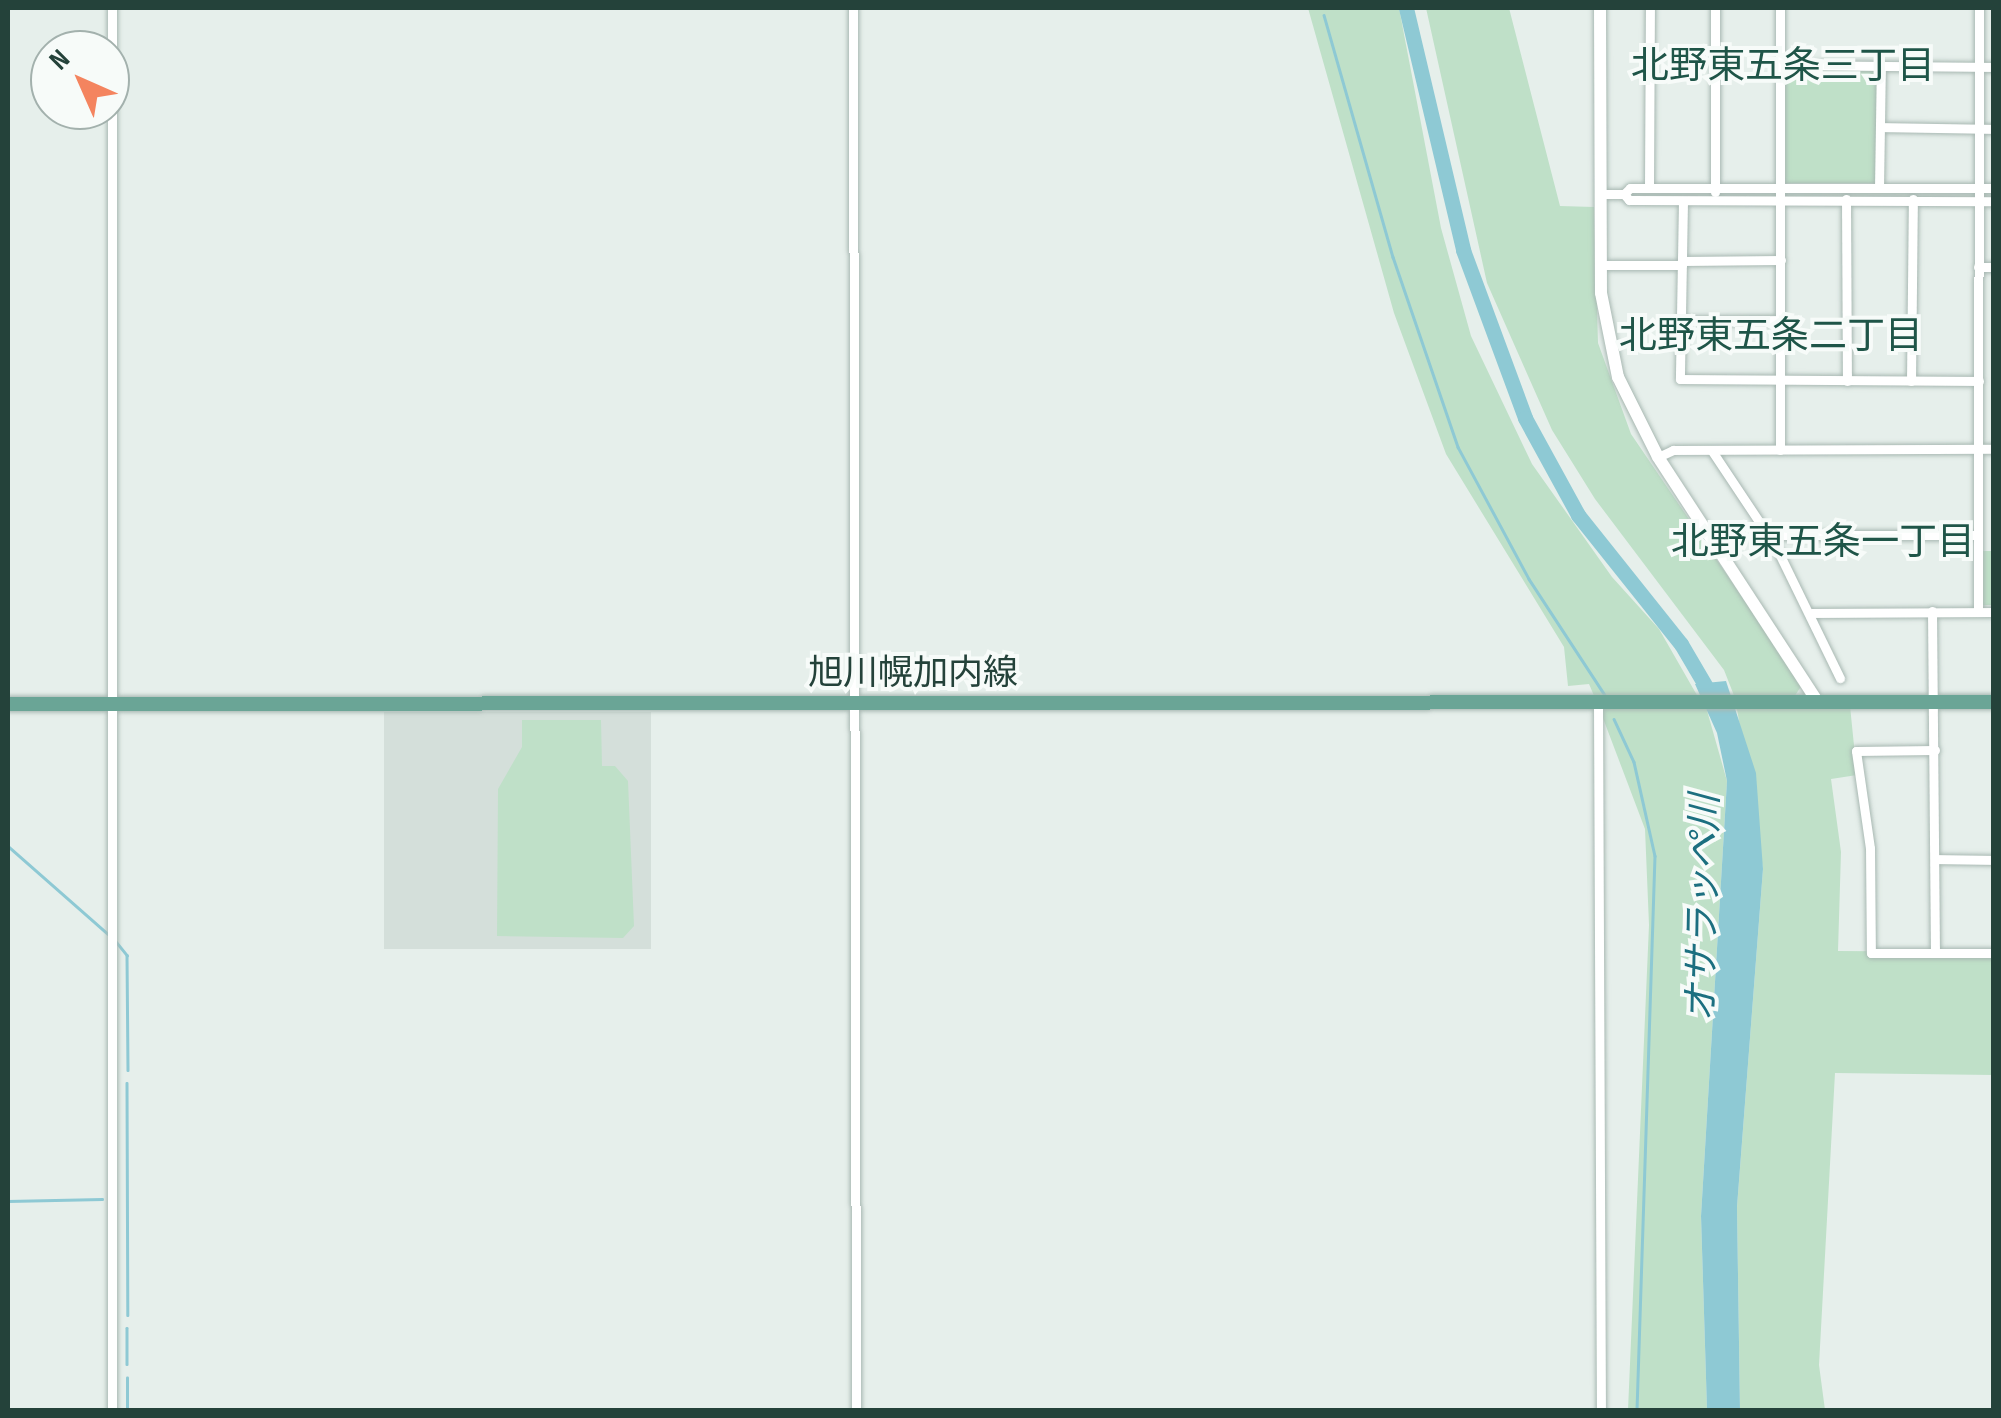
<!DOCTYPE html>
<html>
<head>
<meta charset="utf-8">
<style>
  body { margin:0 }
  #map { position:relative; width:2001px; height:1418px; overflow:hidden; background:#e6efeb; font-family:"Sofia Sans Condensed","Noto Sans JP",sans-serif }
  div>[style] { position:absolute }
  .built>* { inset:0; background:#d4dfda; transform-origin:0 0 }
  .green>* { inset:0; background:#bfe0c8; transform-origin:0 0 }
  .water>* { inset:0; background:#8ec9d4 }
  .stream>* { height:2.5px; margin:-1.25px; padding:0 1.25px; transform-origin:1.25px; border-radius:1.25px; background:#8ec9d4 }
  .river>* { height:15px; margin:-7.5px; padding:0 7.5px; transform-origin:7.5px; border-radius:7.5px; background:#8ec9d4 }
  .roads { filter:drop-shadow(0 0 2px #a8b8b2) drop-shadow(0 0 2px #a8b8b2) }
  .street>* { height:9px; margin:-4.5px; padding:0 4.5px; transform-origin:4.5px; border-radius:4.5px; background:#fff }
  .secondary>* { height:12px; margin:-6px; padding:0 6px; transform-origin:6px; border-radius:6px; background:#fff }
  .primary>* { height:14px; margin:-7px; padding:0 7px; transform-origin:7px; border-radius:7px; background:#6aa596 }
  span { translate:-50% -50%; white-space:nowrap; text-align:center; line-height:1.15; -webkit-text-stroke:8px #f7fbf9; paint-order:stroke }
  .street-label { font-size:35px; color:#24423a }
  .neighbourhood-label { font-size:38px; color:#1f5548 }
  .water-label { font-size:38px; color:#1c6f80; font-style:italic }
  .frame { position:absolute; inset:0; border:10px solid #24423a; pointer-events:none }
  .north { position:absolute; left:30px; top:30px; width:100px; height:100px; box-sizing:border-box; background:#f7fbf9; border:2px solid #a3b1ad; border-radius:50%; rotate:315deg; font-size:28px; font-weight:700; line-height:40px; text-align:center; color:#24423a }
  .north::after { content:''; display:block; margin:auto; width:35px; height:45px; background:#f4845f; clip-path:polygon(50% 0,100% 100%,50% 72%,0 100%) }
</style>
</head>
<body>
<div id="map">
  <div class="built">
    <div style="left:384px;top:712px;width:267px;height:237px"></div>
  </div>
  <div class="green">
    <div style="clip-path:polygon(1308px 8px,1399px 8px,1441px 228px,1471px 336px,1532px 464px,1612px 577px,1659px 629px,1698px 697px,1595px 698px,1589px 684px,1568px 686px,1564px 647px,1446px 454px,1394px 313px)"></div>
    <div style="clip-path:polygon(1426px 8px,1509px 8px,1560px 206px,1594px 207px,1598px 343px,1631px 434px,1802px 685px,1794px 697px,1735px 698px,1724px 670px,1595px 499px,1552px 430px,1487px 283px)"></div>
    <div style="left:1783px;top:68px;width:95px;height:115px"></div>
    <div style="left:1982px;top:551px;width:11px;height:54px"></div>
    <div style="clip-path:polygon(1598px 705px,1706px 707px,1727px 781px,1701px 1216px,1707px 1410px,1628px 1410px,1649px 925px,1645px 829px)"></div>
    <div style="clip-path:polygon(1850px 706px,1857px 775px,1831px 779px,1841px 852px,1838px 951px,1993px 952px,1993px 1075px,1835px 1073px,1819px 1365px,1825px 1410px,1740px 1410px,1737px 1207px,1763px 869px,1737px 709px)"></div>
    <div style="clip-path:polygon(522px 720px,601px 720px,602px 766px,615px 766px,628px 781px,634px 926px,623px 938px,497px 936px,498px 789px,522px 747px)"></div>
  </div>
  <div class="water">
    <div style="clip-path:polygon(1726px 681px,1756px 773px,1763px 869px,1737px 1207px,1740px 1410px,1707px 1410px,1701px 1216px,1727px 781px,1717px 733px,1695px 684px)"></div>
  </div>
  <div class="stream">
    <div style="left:1324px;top:15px;width:252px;rotate:74.1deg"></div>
    <div style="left:1393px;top:257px;width:201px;rotate:71.1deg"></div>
    <div style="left:1458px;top:447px;width:150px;rotate:61.7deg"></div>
    <div style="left:1529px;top:579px;width:139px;rotate:56.8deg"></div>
    <div style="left:1614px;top:719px;width:47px;rotate:65.1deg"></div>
    <div style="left:1634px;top:762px;width:96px;rotate:77.4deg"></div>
    <div style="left:1655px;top:856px;width:554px;rotate:91.86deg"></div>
    <div style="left:8px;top:846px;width:133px;rotate:41.3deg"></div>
    <div style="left:114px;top:939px;width:21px;rotate:51deg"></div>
    <div style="left:127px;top:955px;width:115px;rotate:89.5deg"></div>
    <div style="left:127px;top:1083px;width:232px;rotate:89.8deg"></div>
    <div style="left:8px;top:1201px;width:94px;rotate:-1.2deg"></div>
    <div style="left:127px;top:1328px;width:36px;rotate:90deg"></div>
    <div style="left:127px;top:1410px;width:32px;rotate:-90deg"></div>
  </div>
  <div class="river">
    <div style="left:1406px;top:8px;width:249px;rotate:76.7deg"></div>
    <div style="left:1463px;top:250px;width:179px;rotate:69.7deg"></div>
    <div style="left:1525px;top:418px;width:111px;rotate:61.3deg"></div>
    <div style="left:1578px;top:515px;width:165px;rotate:51.4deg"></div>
    <div style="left:1681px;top:644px;width:67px;rotate:59.6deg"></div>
  </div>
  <div class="roads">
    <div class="street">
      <div style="left:112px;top:8px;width:1402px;rotate:90deg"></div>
      <div style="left:853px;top:8px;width:1402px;rotate:89.88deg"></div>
      <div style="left:1715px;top:8px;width:184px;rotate:90deg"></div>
      <div style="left:1780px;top:65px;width:214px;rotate:0.5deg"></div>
      <div style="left:1880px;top:127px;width:114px;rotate:1deg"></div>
      <div style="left:1649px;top:188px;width:180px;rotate:-89.7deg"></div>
      <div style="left:1879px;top:188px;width:123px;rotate:-89.1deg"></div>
      <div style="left:1600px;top:194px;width:24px"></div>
      <div style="left:1624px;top:194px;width:8px;rotate:50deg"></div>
      <div style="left:1629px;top:200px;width:365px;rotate:0.2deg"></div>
      <div style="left:1624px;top:194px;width:8px;rotate:-45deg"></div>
      <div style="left:1630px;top:188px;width:364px"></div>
      <div style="left:1846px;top:199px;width:182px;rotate:89.7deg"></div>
      <div style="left:1683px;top:201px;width:178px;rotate:91deg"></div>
      <div style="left:1680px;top:379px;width:299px;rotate:0.4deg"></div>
      <div style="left:1682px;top:261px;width:99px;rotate:-0.6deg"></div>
      <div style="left:1600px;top:265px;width:82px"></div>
      <div style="left:1978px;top:267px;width:16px"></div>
      <div style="left:1681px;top:321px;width:99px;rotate:-0.6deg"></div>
      <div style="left:1911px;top:381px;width:182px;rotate:-89.4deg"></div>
      <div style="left:1780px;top:450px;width:442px;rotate:-90deg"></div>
      <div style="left:1712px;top:451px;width:115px;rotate:56.3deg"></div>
      <div style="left:1776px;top:547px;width:146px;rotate:64deg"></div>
      <div style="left:1658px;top:457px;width:17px;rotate:-25deg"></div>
      <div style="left:1673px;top:450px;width:321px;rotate:-0.2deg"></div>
      <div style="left:1769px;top:535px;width:209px"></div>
      <div style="left:1932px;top:611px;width:341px;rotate:89.5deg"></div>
      <div style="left:1978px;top:612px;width:604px;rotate:-89.91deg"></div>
      <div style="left:1812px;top:613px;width:182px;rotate:-0.3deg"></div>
      <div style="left:1598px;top:704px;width:706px;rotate:89.76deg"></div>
      <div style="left:1935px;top:750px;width:79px;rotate:179.3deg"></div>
      <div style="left:1856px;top:751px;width:98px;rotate:81.8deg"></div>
      <div style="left:1870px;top:848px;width:105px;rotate:89.5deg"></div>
      <div style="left:1871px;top:953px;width:123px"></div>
      <div style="left:1935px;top:859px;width:59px;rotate:1deg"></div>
    </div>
    <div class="secondary">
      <div style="left:1600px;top:8px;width:285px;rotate:89.8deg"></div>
      <div style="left:1601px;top:293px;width:86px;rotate:78.6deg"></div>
      <div style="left:1618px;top:377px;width:89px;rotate:63.4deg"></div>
      <div style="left:1658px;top:457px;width:293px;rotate:56.9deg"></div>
    </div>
    <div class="primary">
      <div style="left:8px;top:704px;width:1986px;rotate:-0.06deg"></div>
    </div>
  </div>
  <div class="street-label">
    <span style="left:913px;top:674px">旭川幌加内線</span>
  </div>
  <div class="neighbourhood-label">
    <span style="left:1783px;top:67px">北野東五条三丁目</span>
    <span style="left:1771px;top:337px">北野東五条二丁目</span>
    <span style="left:1823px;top:543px">北野東五条一丁目</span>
  </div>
  <div class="water-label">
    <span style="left:1704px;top:908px;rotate:-89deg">オサラッペ川</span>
  </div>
  <div class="frame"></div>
  <div class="north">N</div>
</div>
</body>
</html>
